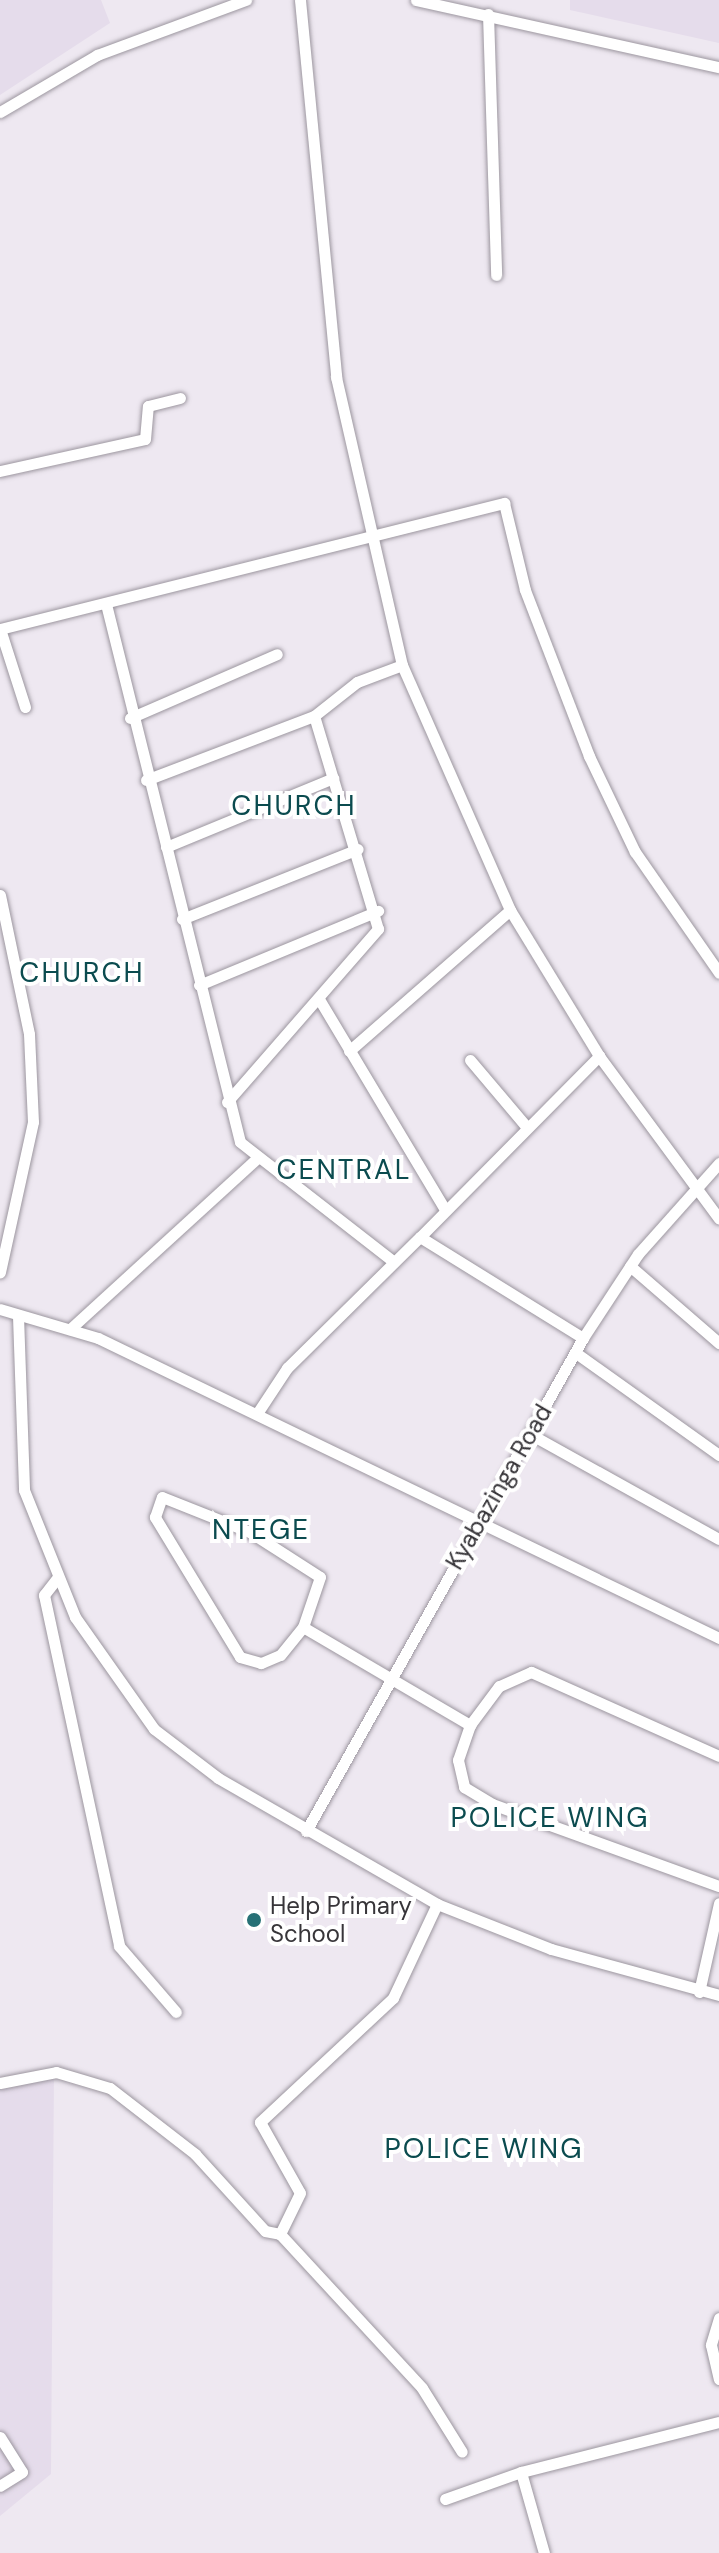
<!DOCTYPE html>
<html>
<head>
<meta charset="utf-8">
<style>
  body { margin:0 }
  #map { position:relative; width:719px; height:2553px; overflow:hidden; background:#eee8f1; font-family:"DM Sans",sans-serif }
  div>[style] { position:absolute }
  .built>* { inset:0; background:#e5dceb }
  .roads { filter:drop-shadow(0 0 2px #9c969f) drop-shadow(0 0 2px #9c969f) }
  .minor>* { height:11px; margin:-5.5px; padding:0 5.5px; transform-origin:5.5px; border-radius:5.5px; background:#fff }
  .dots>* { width:22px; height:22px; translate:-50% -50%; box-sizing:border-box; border:4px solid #fff; border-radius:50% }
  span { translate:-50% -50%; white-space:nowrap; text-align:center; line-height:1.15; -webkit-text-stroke:8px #fff; paint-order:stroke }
  .street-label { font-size:24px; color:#373539 }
  .poi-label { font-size:24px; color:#373539 }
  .left { translate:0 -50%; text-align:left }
  .quarter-label { font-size:28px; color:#0b4b4f; letter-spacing:2px }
</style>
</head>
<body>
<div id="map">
  <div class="built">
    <div style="clip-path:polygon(0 0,101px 0,110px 23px,0 95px)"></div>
    <div style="clip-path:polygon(570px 0,719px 0,719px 43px,570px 10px)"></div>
    <div style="clip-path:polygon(54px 2071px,51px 2474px,0 2516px,0 2088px)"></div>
  </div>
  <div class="roads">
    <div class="minor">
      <div style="left:300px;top:0;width:379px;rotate:84.5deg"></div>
      <div style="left:336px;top:377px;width:295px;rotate:77.1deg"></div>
      <div style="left:402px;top:665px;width:268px;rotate:66.2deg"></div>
      <div style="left:510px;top:910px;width:171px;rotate:58.6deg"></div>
      <div style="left:599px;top:1056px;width:202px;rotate:53.6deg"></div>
      <div style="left:416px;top:0;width:310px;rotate:12.5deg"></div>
      <div style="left:488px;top:14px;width:261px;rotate:88.2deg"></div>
      <div style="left:0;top:112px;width:113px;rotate:-30.4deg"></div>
      <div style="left:97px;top:55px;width:159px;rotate:-20.3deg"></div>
      <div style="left:0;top:471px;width:148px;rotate:-12.4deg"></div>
      <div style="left:145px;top:439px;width:33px;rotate:-85deg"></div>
      <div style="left:148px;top:406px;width:33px;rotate:-14deg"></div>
      <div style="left:106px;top:604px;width:554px;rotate:76.01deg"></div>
      <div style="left:240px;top:1142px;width:195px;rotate:37.9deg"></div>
      <div style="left:0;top:629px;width:520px;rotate:-14.04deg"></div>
      <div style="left:504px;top:503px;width:89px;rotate:76.4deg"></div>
      <div style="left:525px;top:590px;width:178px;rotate:68.9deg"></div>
      <div style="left:589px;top:756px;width:106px;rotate:64.4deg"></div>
      <div style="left:635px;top:852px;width:147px;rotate:55.2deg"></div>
      <div style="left:0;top:629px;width:82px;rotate:72.2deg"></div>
      <div style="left:130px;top:718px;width:160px;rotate:-23.5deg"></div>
      <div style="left:146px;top:780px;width:180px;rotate:-20.9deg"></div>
      <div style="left:166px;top:847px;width:181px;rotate:-22.4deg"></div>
      <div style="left:0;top:895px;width:142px;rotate:78.2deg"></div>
      <div style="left:29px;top:1034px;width:88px;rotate:87.4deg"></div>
      <div style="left:33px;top:1122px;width:154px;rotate:102.4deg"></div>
      <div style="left:182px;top:919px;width:189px;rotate:-21.7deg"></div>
      <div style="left:199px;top:985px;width:194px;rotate:-22.5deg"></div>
      <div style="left:319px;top:999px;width:244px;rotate:59.1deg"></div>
      <div style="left:349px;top:1051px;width:214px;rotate:-41.2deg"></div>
      <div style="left:470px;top:1060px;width:85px;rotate:49.8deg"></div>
      <div style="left:227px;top:1102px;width:230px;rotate:-48.9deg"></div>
      <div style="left:378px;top:929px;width:222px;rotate:-106.7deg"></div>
      <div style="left:314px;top:716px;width:55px;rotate:-38.3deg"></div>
      <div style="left:357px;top:682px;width:48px;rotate:-20.7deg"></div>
      <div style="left:420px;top:1237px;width:255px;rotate:-45.3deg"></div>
      <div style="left:630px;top:1266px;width:118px;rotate:40.9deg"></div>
      <div style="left:0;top:1309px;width:102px;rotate:16.5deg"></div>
      <div style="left:98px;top:1338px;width:690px;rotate:25.78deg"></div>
      <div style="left:18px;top:1316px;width:174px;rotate:88deg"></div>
      <div style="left:24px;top:1490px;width:137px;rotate:68.1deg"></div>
      <div style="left:75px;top:1617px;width:137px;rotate:54.8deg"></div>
      <div style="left:154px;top:1729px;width:81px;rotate:37.4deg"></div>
      <div style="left:218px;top:1778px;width:253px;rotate:29.9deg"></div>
      <div style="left:437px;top:1904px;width:123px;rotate:21.5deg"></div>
      <div style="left:551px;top:1949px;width:174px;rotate:15.3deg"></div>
      <div style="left:70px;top:1329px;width:252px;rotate:-42.4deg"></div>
      <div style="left:576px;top:1353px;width:176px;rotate:35.5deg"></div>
      <div style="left:258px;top:1412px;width:53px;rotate:-56.6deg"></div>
      <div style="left:287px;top:1368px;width:187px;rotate:-44.6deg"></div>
      <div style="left:420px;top:1237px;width:192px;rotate:31.8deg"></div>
      <div style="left:530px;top:1434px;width:216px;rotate:29.1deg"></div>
      <div style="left:162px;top:1497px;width:95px;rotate:21.7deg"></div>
      <div style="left:250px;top:1532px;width:83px;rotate:32.7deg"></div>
      <div style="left:320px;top:1577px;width:53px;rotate:108.8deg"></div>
      <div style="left:303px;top:1627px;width:36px;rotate:129deg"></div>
      <div style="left:280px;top:1655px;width:21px;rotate:157deg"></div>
      <div style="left:261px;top:1663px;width:22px;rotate:-164deg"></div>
      <div style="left:240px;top:1657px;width:164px;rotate:-121.3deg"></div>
      <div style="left:155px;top:1517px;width:21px;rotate:-71deg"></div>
      <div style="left:58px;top:1577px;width:23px;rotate:128deg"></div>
      <div style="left:44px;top:1595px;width:359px;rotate:77.9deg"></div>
      <div style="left:119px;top:1946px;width:87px;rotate:49.2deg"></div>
      <div style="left:303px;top:1627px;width:194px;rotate:30.4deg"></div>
      <div style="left:719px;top:1756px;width:206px;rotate:-155.9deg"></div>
      <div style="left:531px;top:1672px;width:35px;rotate:156deg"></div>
      <div style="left:499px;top:1686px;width:49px;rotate:126.6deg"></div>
      <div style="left:470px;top:1725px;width:37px;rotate:109deg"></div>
      <div style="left:458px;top:1760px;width:28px;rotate:77deg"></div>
      <div style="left:464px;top:1787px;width:33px;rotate:31deg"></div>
      <div style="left:492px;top:1804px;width:241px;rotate:19.9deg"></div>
      <div style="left:306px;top:1831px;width:565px;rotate:-60.67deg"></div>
      <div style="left:583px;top:1338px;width:100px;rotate:-56.8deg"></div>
      <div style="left:638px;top:1254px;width:122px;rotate:-48.3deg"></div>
      <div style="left:437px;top:1904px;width:104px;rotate:115.1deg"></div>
      <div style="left:393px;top:1998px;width:182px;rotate:137deg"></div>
      <div style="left:260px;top:2122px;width:81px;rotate:60.6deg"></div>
      <div style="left:300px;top:2193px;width:46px;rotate:116deg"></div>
      <div style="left:280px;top:2234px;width:209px;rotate:47.3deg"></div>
      <div style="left:422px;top:2388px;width:75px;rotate:58deg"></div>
      <div style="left:699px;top:1992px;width:91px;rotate:-77.3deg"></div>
      <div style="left:0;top:2083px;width:57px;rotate:-11.1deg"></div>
      <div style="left:56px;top:2072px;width:56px;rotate:16.5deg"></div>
      <div style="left:110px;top:2088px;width:108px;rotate:37.8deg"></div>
      <div style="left:195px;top:2154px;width:104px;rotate:47.7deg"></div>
      <div style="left:265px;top:2231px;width:15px;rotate:11deg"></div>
      <div style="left:719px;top:2318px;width:28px;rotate:107deg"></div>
      <div style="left:711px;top:2345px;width:35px;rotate:77deg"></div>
      <div style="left:0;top:2437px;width:41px;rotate:57.8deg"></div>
      <div style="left:22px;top:2472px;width:26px;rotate:148deg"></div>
      <div style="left:445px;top:2499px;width:81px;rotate:-19.6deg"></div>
      <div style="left:544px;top:2553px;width:84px;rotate:-105.9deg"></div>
      <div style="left:521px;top:2472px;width:204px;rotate:-14.2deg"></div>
    </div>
  </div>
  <div class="dots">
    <div style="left:254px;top:1920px;background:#277176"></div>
  </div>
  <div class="street-label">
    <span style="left:499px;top:1487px;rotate:-60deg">Kyabazinga Road</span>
  </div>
  <div class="poi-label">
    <span class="left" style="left:270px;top:1920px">Help Primary<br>School</span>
  </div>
  <div class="quarter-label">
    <span style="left:294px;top:806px">CHURCH</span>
    <span style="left:82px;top:973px">CHURCH</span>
    <span style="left:344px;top:1170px">CENTRAL</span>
    <span style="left:261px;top:1530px">NTEGE</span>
    <span style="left:550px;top:1818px">POLICE WING</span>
    <span style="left:484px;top:2149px">POLICE WING</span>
  </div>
</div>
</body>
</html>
